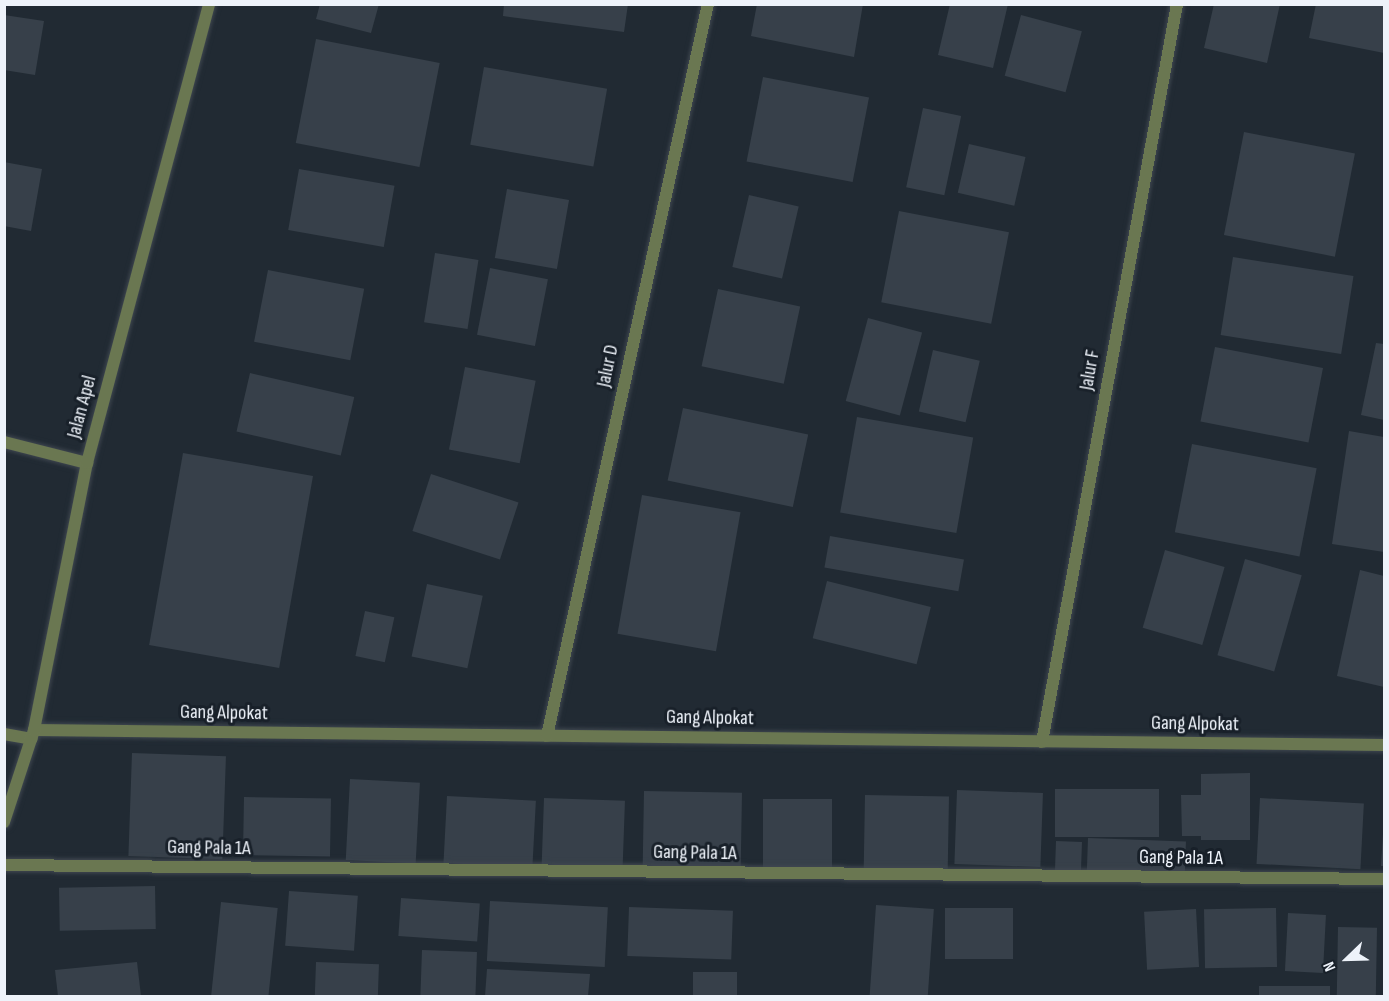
<!DOCTYPE html>
<html>
<head>
<meta charset="utf-8">
<style>
  body { margin:0 }
  #map { position:relative; width:1389px; height:1001px; overflow:hidden; background:#212a33; font-family:"Sofia Sans Condensed",sans-serif }
  div>[style] { position:absolute }
  .building>* { inset:0; background:#37404a; transform-origin:0 0 }
  .roads { filter:drop-shadow(0 0 2px #3e464f) drop-shadow(0 0 2px #3e464f) }
  .street>* { height:12px; margin:-6px; padding:0 6px; transform-origin:6px; border-radius:6px; background:#6a7751 }
  span { translate:-50% -50%; white-space:nowrap; text-align:center; line-height:1.15; -webkit-text-stroke:6px #182029; paint-order:stroke }
  .street-label { font-size:20px; color:#eef3fa }
  .frame { position:absolute; inset:0; border:6px solid #eef3fa; pointer-events:none }
  .north { position:absolute; left:1317px; top:929px; width:60px; height:60px; -webkit-text-stroke:4px #182029; paint-order:stroke; rotate:247deg; font-size:16px; font-weight:700; line-height:24px; text-align:center; color:#eef3fa }
  .north::after { content:''; display:block; margin:auto; width:21px; height:27px; background:#eef3fa; clip-path:polygon(50% 0,100% 100%,50% 72%,0 100%) }
</style>
</head>
<body>
<div id="map">
  <div class="building">
    <div style="clip-path:polygon(320px 4px,379px 4px,371px 33px,316px 19px)"></div>
    <div style="clip-path:polygon(504px 4px,628px 4px,624px 32px,503px 16px)"></div>
    <div style="clip-path:polygon(757px 4px,863px 4px,854px 57px,751px 36px)"></div>
    <div style="clip-path:polygon(950px 4px,1008px 4px,993px 68px,938px 55px)"></div>
    <div style="clip-path:polygon(1214px 4px,1280px 4px,1267px 63px,1204px 48px)"></div>
    <div style="clip-path:polygon(1316px 4px,1384px 4px,1384px 53px,1309px 38px)"></div>
    <div style="clip-path:polygon(4px 15px,44px 21px,35px 75px,4px 70px)"></div>
    <div style="left:1021px;top:15px;width:63px;height:63px;rotate:15deg"></div>
    <div style="left:316px;top:39px;width:126px;height:106px;rotate:11deg"></div>
    <div style="left:484px;top:67px;width:125px;height:79px;rotate:10deg"></div>
    <div style="left:763px;top:77px;width:108px;height:86px;rotate:11deg"></div>
    <div style="left:923px;top:108px;width:39px;height:81px;rotate:12deg"></div>
    <div style="left:1244px;top:132px;width:113px;height:105px;rotate:11deg"></div>
    <div style="left:969px;top:144px;width:58px;height:50px;rotate:13deg"></div>
    <div style="clip-path:polygon(4px 162px,42px 169px,31px 231px,4px 226px)"></div>
    <div style="left:299px;top:169px;width:97px;height:62px;rotate:10deg"></div>
    <div style="left:507px;top:189px;width:63px;height:70px;rotate:10deg"></div>
    <div style="left:749px;top:195px;width:51px;height:74px;rotate:13deg"></div>
    <div style="left:899px;top:211px;width:112px;height:93px;rotate:11deg"></div>
    <div style="left:435px;top:253px;width:44px;height:70px;rotate:9deg"></div>
    <div style="left:1233px;top:257px;width:122px;height:79px;rotate:9deg"></div>
    <div style="left:490px;top:268px;width:59px;height:68px;rotate:11deg"></div>
    <div style="left:268px;top:270px;width:98px;height:73px;rotate:11deg"></div>
    <div style="left:718px;top:289px;width:84px;height:79px;rotate:12deg"></div>
    <div style="left:868px;top:318px;width:56px;height:86px;rotate:15deg"></div>
    <div style="clip-path:polygon(1376px 343px,1384px 344px,1384px 420px,1361px 415px)"></div>
    <div style="left:1215px;top:347px;width:110px;height:76px;rotate:11deg"></div>
    <div style="left:933px;top:350px;width:48px;height:63px;rotate:13deg"></div>
    <div style="left:465px;top:367px;width:72px;height:84px;rotate:11deg"></div>
    <div style="left:250px;top:373px;width:107px;height:60px;rotate:13deg"></div>
    <div style="left:683px;top:408px;width:128px;height:74px;rotate:12deg"></div>
    <div style="left:857px;top:417px;width:118px;height:97px;rotate:10deg"></div>
    <div style="clip-path:polygon(1349px 431px,1384px 437px,1384px 552px,1332px 544px)"></div>
    <div style="left:1192px;top:444px;width:127px;height:90px;rotate:11deg"></div>
    <div style="left:183px;top:453px;width:132px;height:195px;rotate:10deg"></div>
    <div style="left:431px;top:474px;width:92px;height:60px;rotate:18deg"></div>
    <div style="left:642px;top:495px;width:100px;height:141px;rotate:10deg"></div>
    <div style="left:830px;top:536px;width:136px;height:32px;rotate:10deg"></div>
    <div style="left:1165px;top:550px;width:62px;height:81px;rotate:16deg"></div>
    <div style="left:1245px;top:559px;width:59px;height:100px;rotate:16deg"></div>
    <div style="clip-path:polygon(1360px 570px,1384px 576px,1384px 687px,1337px 676px)"></div>
    <div style="left:827px;top:581px;width:107px;height:59px;rotate:14deg"></div>
    <div style="left:427px;top:584px;width:57px;height:74px;rotate:12deg"></div>
    <div style="left:365px;top:611px;width:30px;height:46px;rotate:12deg"></div>
    <div style="left:132px;top:753px;width:94px;height:103px;rotate:2deg"></div>
    <div style="clip-path:polygon(1250px 773px,1250px 840px,1201px 840px,1201px 836px,1182px 836px,1181px 795px,1201px 795px,1201px 774px)"></div>
    <div style="left:350px;top:779px;width:70px;height:81px;rotate:3deg"></div>
    <div style="left:1055px;top:789px;width:104px;height:48px"></div>
    <div style="left:957px;top:790px;width:86px;height:74px;rotate:2deg"></div>
    <div style="left:644px;top:791px;width:98px;height:75px;rotate:1deg"></div>
    <div style="left:865px;top:795px;width:84px;height:74px;rotate:1deg"></div>
    <div style="left:447px;top:796px;width:89px;height:67px;rotate:3deg"></div>
    <div style="left:244px;top:797px;width:87px;height:58px;rotate:1deg"></div>
    <div style="left:544px;top:798px;width:81px;height:70px;rotate:2deg"></div>
    <div style="left:1260px;top:798px;width:104px;height:66px;rotate:3deg"></div>
    <div style="left:763px;top:799px;width:69px;height:70px"></div>
    <div style="clip-path:polygon(1383px 834px,1384px 834px,1384px 866px,1381px 866px)"></div>
    <div style="left:1088px;top:838px;width:98px;height:34px;rotate:2deg"></div>
    <div style="left:1056px;top:841px;width:26px;height:32px;rotate:2deg"></div>
    <div style="left:155px;top:886px;width:43px;height:96px;rotate:89deg"></div>
    <div style="left:289px;top:891px;width:69px;height:55px;rotate:4deg"></div>
    <div style="left:401px;top:898px;width:79px;height:38px;rotate:4deg"></div>
    <div style="left:490px;top:901px;width:118px;height:60px;rotate:3deg"></div>
    <div style="left:221px;top:902px;width:57px;height:94px;rotate:6deg"></div>
    <div style="left:876px;top:905px;width:58px;height:91px;rotate:4deg"></div>
    <div style="left:629px;top:907px;width:104px;height:49px;rotate:2deg"></div>
    <div style="left:945px;top:908px;width:68px;height:51px"></div>
    <div style="left:1276px;top:908px;width:59px;height:72px;rotate:89deg"></div>
    <div style="left:1196px;top:909px;width:58px;height:52px;rotate:87deg"></div>
    <div style="left:1288px;top:913px;width:38px;height:58px;rotate:3deg"></div>
    <div style="left:1338px;top:927px;width:39px;height:69px;rotate:1deg"></div>
    <div style="left:422px;top:950px;width:55px;height:46px;rotate:2deg"></div>
    <div style="clip-path:polygon(137px 962px,141px 996px,58px 996px,55px 970px)"></div>
    <div style="left:316px;top:962px;width:63px;height:34px;rotate:2deg"></div>
    <div style="clip-path:polygon(487px 969px,590px 974px,588px 996px,485px 996px)"></div>
    <div style="left:737px;top:972px;width:24px;height:44px;rotate:90deg"></div>
    <div style="left:1330px;top:986px;width:10px;height:71px;rotate:90deg"></div>
  </div>
  <div class="roads">
    <div class="street">
      <div style="left:4px;top:442px;width:86px;rotate:14.2deg"></div>
      <div style="left:34px;top:730px;width:1350px;rotate:0.64deg"></div>
      <div style="left:4px;top:734px;width:28px;rotate:10deg"></div>
      <div style="left:547px;top:736px;width:749px;rotate:-77.6deg"></div>
      <div style="left:1042px;top:742px;width:750px;rotate:-79.63deg"></div>
      <div style="left:4px;top:822px;width:97px;rotate:-71.9deg"></div>
      <div style="left:34px;top:730px;width:272px;rotate:-78.8deg"></div>
      <div style="left:87px;top:463px;width:475px;rotate:-75.1deg"></div>
      <div style="left:4px;top:865px;width:1380px;rotate:0.58deg"></div>
    </div>
  </div>
  <div class="street-label">
    <span style="left:608px;top:366px;rotate:-78deg">Jalur D</span>
    <span style="left:1090px;top:370px;rotate:-80deg">Jalur F</span>
    <span style="left:82px;top:407px;rotate:-75deg">Jalan Apel</span>
    <span style="left:224px;top:713px;rotate:1deg">Gang Alpokat</span>
    <span style="left:710px;top:718px;rotate:1deg">Gang Alpokat</span>
    <span style="left:1195px;top:724px;rotate:1deg">Gang Alpokat</span>
    <span style="left:209px;top:848px;rotate:1deg">Gang Pala 1A</span>
    <span style="left:695px;top:853px;rotate:1deg">Gang Pala 1A</span>
    <span style="left:1181px;top:858px;rotate:1deg">Gang Pala 1A</span>
  </div>
  <div class="frame"></div>
  <div class="north">N</div>
</div>
</body>
</html>
